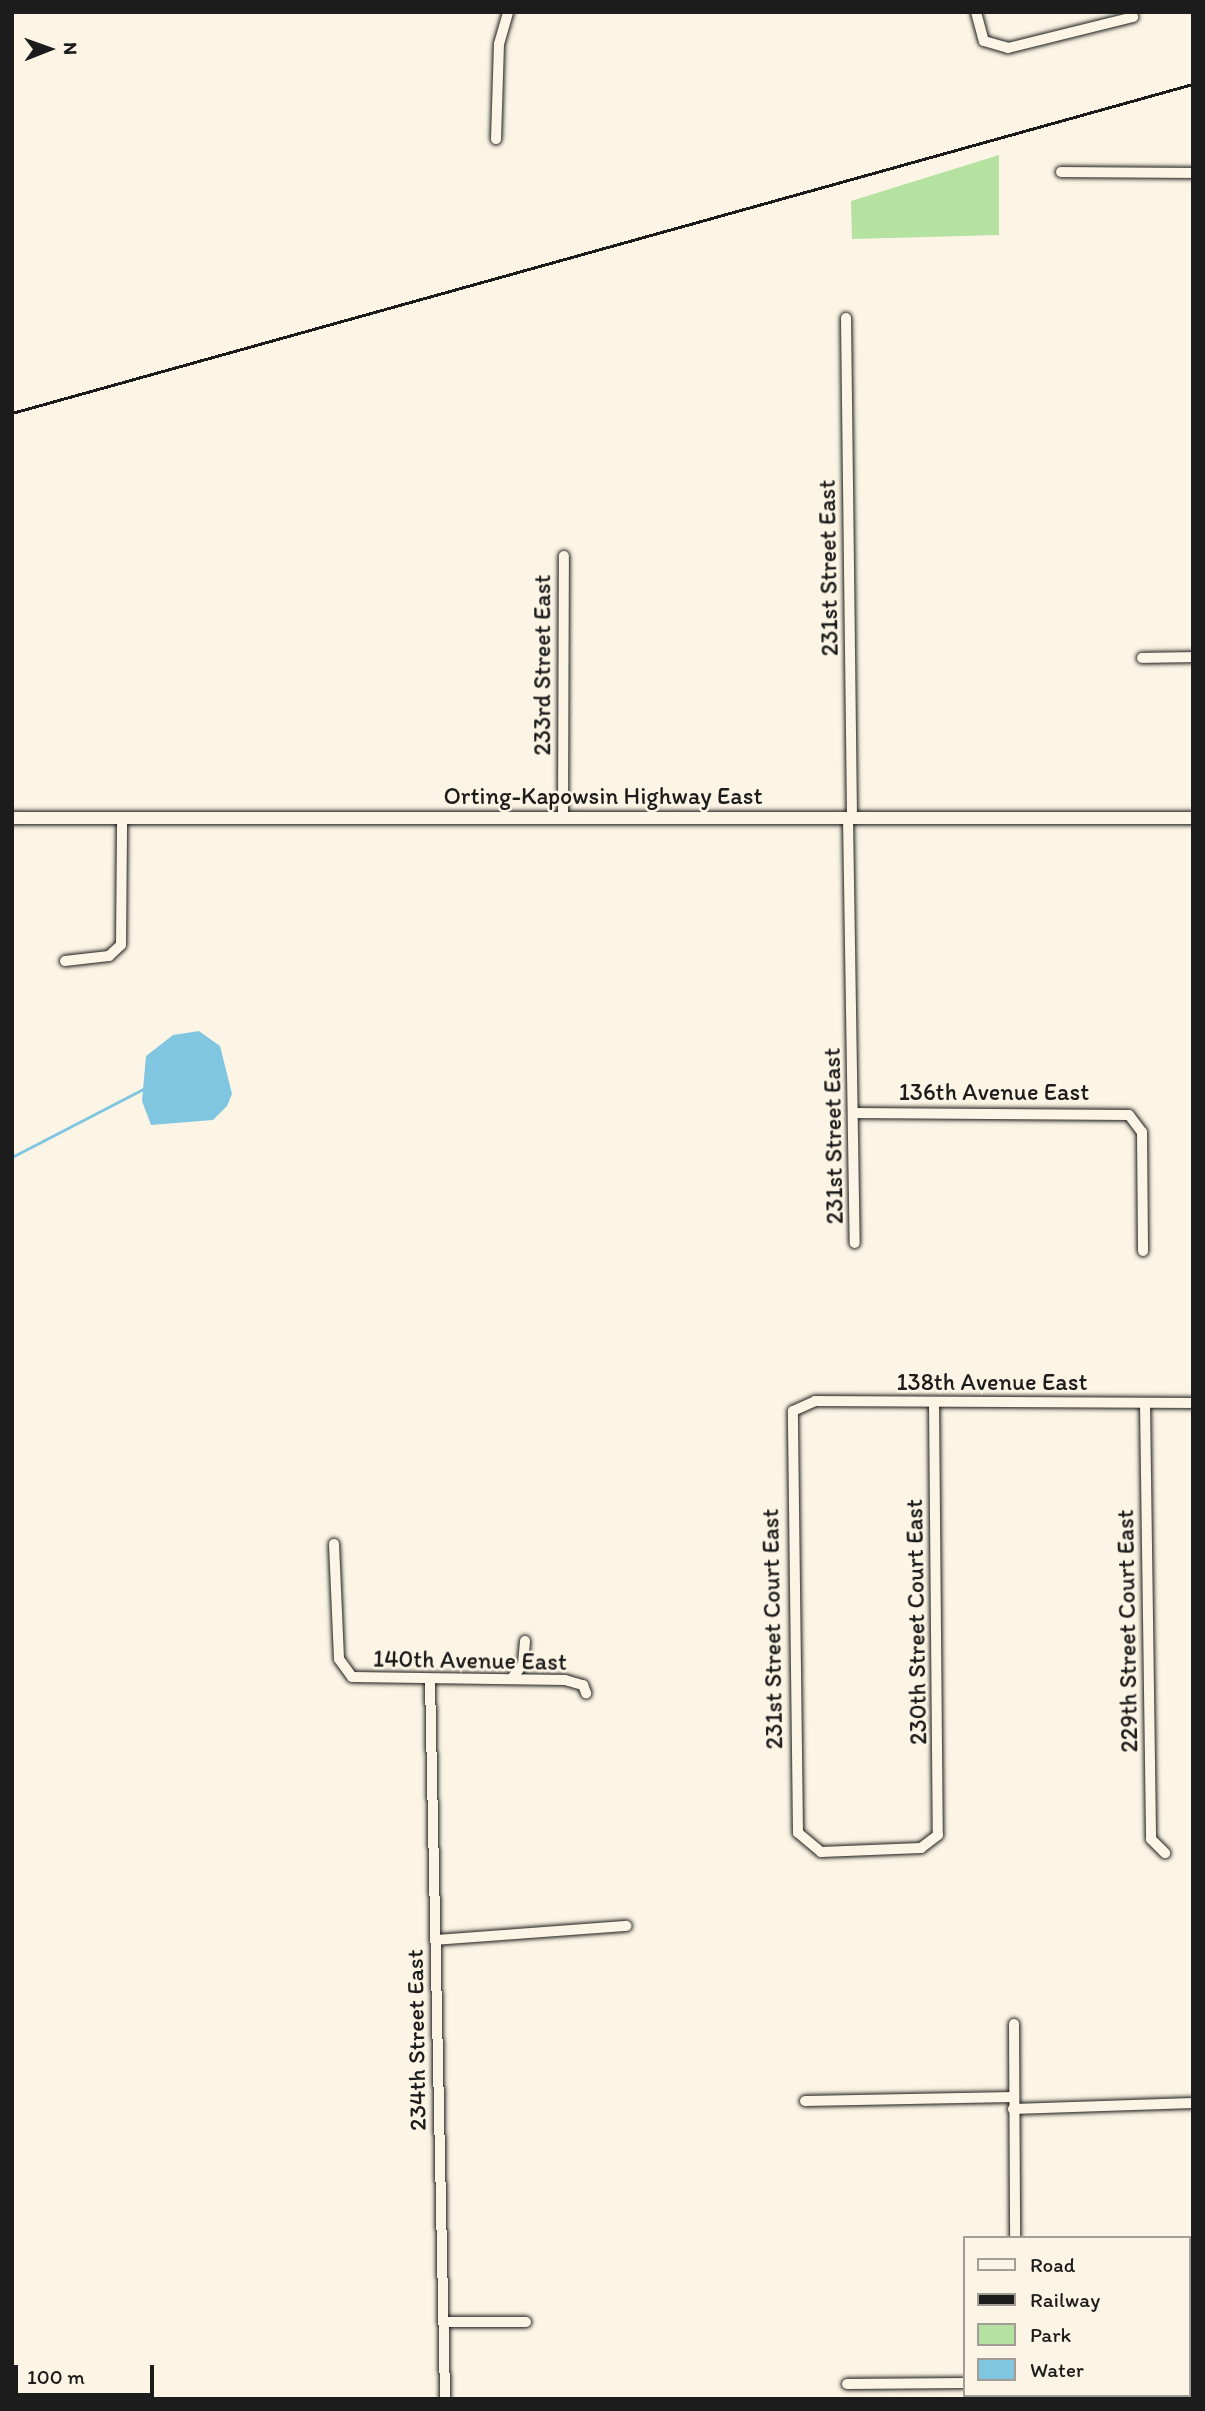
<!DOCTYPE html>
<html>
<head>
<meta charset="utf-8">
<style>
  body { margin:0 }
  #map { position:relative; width:1205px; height:2411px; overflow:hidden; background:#fcf5e5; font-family:Itim,sans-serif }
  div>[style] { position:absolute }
  .green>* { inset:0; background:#b5e2a0 }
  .water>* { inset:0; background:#80c6e1 }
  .stream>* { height:2.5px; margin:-1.25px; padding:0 1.25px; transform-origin:1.25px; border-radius:1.25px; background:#80c6e1 }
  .roads { filter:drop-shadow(0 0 2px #1c1c1c) drop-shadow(0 0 2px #1c1c1c) }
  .minor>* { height:10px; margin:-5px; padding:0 5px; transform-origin:5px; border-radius:5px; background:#fcf5e5 }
  .major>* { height:12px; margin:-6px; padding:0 6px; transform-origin:6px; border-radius:6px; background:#fcf5e5 }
  .rail>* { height:2.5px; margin:-1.25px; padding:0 1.25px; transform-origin:1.25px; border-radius:1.25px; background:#1c1c1c }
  span { translate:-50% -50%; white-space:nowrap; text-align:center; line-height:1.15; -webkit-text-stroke:5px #fcf5e5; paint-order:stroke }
  .street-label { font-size:24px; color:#1c1c1c }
  .frame { position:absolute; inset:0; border:14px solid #1c1c1c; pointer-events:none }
  .legend { position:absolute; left:963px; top:2236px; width:228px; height:161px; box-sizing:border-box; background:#fcf5e5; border:2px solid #a29e95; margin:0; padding:9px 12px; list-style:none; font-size:21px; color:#1c1c1c }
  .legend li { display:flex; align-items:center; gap:14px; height:35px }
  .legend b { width:35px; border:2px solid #a29e95 }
  .north { position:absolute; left:14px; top:14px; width:70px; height:70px; -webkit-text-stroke:5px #fcf5e5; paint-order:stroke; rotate:89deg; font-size:19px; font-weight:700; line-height:28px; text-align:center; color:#1c1c1c }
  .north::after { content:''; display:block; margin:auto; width:24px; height:32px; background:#1c1c1c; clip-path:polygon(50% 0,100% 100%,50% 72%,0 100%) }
  .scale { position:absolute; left:14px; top:2365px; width:140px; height:32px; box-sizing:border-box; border:4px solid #1c1c1c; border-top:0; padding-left:9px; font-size:21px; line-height:24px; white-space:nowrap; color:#1c1c1c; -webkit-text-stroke:5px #fcf5e5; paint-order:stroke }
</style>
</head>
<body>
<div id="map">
  <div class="green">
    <div style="clip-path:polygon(999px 155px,999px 235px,852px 239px,851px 201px)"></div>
  </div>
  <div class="water">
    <div style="clip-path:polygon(199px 1031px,220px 1046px,232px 1094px,227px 1106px,213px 1120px,151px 1125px,142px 1101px,146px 1056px,173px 1035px)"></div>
  </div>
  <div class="stream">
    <div style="left:12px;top:1157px;width:150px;rotate:-27.4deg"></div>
  </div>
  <div class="roads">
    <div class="minor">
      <div style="left:976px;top:12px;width:30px;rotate:75deg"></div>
      <div style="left:984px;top:41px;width:25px;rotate:16deg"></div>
      <div style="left:1008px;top:48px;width:129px;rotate:-13.9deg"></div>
      <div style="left:496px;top:139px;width:95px;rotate:-88.2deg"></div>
      <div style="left:499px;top:44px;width:33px;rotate:-74deg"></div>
      <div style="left:1061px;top:172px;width:132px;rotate:0.4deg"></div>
      <div style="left:846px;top:318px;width:500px;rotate:89.31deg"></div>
      <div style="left:1142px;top:658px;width:51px;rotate:-1.1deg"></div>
      <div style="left:563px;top:817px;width:261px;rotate:-89.8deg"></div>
      <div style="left:848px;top:818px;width:425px;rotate:89.1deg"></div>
      <div style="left:65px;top:961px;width:44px;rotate:-6.5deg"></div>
      <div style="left:109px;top:956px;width:16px;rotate:-43deg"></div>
      <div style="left:121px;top:945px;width:127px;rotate:-89.5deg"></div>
      <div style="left:854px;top:1113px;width:275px;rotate:0.4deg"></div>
      <div style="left:1129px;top:1115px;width:21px;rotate:53deg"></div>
      <div style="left:1142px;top:1132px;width:119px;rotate:89.5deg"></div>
      <div style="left:934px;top:1402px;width:433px;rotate:89.5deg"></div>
      <div style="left:938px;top:1835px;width:21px;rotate:143deg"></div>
      <div style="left:921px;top:1848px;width:100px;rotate:177.7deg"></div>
      <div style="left:821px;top:1852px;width:30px;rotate:-140deg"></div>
      <div style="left:798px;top:1833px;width:422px;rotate:-90.7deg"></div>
      <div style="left:793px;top:1411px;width:24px;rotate:-24deg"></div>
      <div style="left:815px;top:1401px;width:378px;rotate:0.3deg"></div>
      <div style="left:1145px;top:1403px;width:436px;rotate:89.2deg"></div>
      <div style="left:1151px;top:1839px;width:20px;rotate:45deg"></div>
      <div style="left:334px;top:1544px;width:115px;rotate:87.5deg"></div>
      <div style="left:339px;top:1659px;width:22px;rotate:54deg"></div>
      <div style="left:352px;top:1677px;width:213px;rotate:0.8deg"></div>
      <div style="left:565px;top:1680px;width:19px;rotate:16deg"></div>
      <div style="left:583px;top:1685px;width:9px;rotate:69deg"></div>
      <div style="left:512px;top:1678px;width:18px;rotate:-52deg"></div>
      <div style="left:523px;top:1664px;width:23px;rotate:-85deg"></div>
      <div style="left:430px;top:1680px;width:719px;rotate:88.8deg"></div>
      <div style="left:435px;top:1940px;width:192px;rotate:-4.2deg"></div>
      <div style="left:1014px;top:2024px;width:214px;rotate:89.7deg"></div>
      <div style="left:805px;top:2101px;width:208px;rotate:-1.1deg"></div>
      <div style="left:1013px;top:2109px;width:180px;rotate:-1.9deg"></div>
      <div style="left:443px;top:2322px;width:83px"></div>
      <div style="left:847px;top:2384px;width:118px;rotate:-0.5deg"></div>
      <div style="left:1016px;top:2395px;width:4px;rotate:90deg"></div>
    </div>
    <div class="major">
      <div style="left:12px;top:818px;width:1181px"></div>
    </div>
  </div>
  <div class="rail">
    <div style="left:12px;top:413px;width:1226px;rotate:-15.57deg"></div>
  </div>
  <div class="street-label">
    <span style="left:828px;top:568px;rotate:-91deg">231st Street East</span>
    <span style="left:542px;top:665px;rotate:-90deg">233rd Street East</span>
    <span style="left:603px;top:796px">Orting-Kapowsin Highway East</span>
    <span style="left:994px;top:1092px">136th Avenue East</span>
    <span style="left:833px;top:1136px;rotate:-91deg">231st Street East</span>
    <span style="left:992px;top:1382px">138th Avenue East</span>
    <span style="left:916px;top:1622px;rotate:-91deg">230th Street Court East</span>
    <span style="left:772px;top:1629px;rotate:-91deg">231st Street Court East</span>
    <span style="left:1127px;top:1631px;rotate:-91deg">229th Street Court East</span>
    <span style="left:470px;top:1660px;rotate:1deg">140th Avenue East</span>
    <span style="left:416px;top:2040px;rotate:-91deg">234th Street East</span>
  </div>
  <div class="frame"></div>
  <ul class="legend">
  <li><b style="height:9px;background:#fcf5e5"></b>Road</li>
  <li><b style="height:9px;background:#1c1c1c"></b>Railway</li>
  <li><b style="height:19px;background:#b5e2a0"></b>Park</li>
  <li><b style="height:19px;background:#80c6e1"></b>Water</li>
  </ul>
  <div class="north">N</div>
  <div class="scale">100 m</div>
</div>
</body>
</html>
